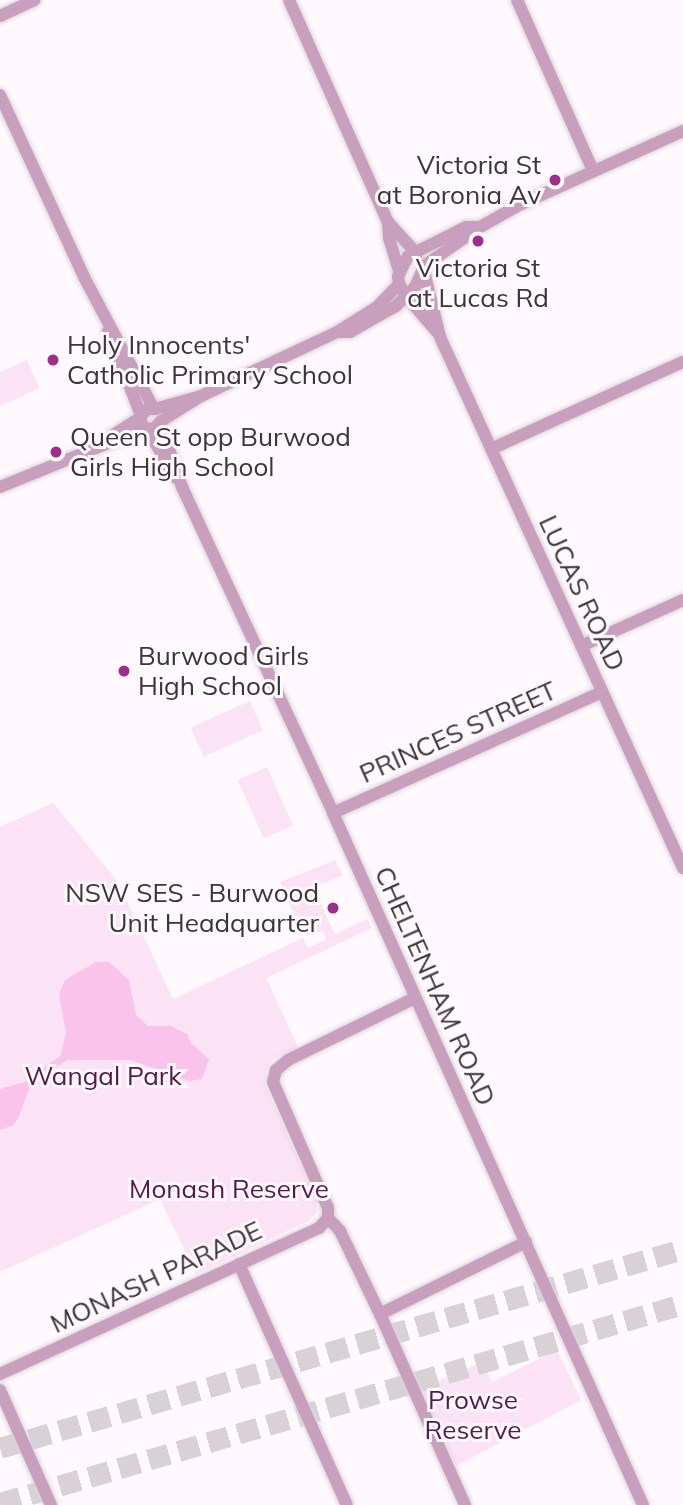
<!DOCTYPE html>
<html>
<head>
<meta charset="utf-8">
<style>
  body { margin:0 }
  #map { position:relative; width:683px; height:1505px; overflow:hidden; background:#fff8fd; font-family:Mulish,sans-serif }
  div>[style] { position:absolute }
  .green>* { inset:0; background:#fce2f5; transform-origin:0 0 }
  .water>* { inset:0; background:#f9c3eb }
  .highway-tunnel>* { height:21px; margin-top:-10.5px; transform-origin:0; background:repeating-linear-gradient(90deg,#d8d1d6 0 21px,transparent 0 31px) }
  .roads { filter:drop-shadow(0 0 2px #dcd5da) drop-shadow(0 0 2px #dcd5da) }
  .street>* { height:12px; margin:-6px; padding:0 6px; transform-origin:6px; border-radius:6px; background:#c8a0be }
  .dots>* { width:19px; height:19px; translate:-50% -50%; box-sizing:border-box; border:4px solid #fff8fd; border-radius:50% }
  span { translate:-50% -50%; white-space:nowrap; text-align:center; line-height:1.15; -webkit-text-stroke:6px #fff8fd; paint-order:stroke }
  .poi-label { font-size:26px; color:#3b3439 }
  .right { translate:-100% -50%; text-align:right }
  .left { translate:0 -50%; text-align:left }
  .street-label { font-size:26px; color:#3b3439 }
  .park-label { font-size:26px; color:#54184a }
</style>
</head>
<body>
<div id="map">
  <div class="green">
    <div style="clip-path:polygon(27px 360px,39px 388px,0 406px,0 372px)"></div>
    <div style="left:250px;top:701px;width:32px;height:65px;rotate:66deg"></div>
    <div style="left:267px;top:767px;width:64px;height:32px;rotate:66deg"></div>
    <div style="clip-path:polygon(53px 803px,118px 882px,173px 999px,303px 938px,308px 948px,326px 939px,323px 931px,303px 934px,280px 882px,335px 860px,343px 875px,313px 888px,335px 934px,367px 919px,372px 928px,266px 978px,298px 1047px,273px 1059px,266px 1070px,265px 1085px,317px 1201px,317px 1212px,308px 1221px,196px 1274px,160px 1199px,0 1272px,0 827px)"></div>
    <div style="clip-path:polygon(557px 1350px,581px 1400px,456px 1466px,421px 1388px,482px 1362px,492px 1382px)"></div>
  </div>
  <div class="water">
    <div style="clip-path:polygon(96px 962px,109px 962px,129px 980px,136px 1015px,148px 1026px,171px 1026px,187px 1034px,191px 1043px,209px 1059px,202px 1079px,189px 1081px,131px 1060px,67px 1060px,31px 1084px,18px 1119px,13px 1125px,0 1130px,0 1089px,25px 1082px,61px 1055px,66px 1032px,59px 994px,65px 980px)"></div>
  </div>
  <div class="highway-tunnel">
    <div style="left:0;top:1448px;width:711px;rotate:-16.24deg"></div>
    <div style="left:0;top:1503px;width:711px;rotate:-16.24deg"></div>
  </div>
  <div class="roads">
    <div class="street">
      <div style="left:289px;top:0;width:243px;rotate:66deg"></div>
      <div style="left:388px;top:222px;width:16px;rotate:86deg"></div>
      <div style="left:389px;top:238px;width:37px;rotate:73deg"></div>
      <div style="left:517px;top:0;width:187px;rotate:66deg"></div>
      <div style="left:0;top:16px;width:38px;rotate:-25deg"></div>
      <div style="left:0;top:95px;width:200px;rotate:65.2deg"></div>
      <div style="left:84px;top:277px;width:149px;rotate:62.1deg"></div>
      <div style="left:388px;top:222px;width:43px;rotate:47.8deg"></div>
      <div style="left:424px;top:266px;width:68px;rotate:-34.9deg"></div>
      <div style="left:480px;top:227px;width:45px;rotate:-29.4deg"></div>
      <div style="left:519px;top:205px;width:180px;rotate:-24.3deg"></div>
      <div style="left:423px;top:267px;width:72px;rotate:76.3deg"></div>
      <div style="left:440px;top:337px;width:584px;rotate:65.41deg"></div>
      <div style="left:108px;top:331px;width:90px;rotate:68.6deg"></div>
      <div style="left:337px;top:332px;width:13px"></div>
      <div style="left:350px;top:332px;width:53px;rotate:-29.5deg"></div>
      <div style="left:396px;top:306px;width:27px;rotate:-45deg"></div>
      <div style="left:415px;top:287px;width:20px;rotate:-66deg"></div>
      <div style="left:437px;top:332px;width:48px;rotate:-130.7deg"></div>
      <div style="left:406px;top:296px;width:14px;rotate:-120deg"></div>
      <div style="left:399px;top:284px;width:8px;rotate:-97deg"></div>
      <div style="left:398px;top:276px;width:22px;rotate:-63deg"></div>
      <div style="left:408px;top:256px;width:65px;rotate:-26.6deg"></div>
      <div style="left:466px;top:227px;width:14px"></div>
      <div style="left:201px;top:396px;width:48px;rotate:164.2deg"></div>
      <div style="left:155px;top:409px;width:7px;rotate:180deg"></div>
      <div style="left:148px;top:409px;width:9px;rotate:139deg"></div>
      <div style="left:141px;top:415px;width:9px;rotate:90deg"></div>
      <div style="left:141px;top:424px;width:8px;rotate:40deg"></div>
      <div style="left:147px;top:429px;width:8px;rotate:-7deg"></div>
      <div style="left:155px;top:428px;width:9px;rotate:-49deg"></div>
      <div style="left:161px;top:421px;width:47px;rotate:-32deg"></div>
      <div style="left:201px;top:396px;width:150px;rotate:-25.2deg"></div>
      <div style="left:337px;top:332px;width:47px;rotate:-32deg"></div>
      <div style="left:377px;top:307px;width:32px;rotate:-46deg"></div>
      <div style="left:160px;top:423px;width:68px;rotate:71deg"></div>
      <div style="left:182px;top:487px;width:359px;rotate:65.1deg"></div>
      <div style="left:333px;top:813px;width:758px;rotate:65.87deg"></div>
      <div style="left:147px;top:429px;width:57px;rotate:59.4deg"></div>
      <div style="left:105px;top:440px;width:41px;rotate:-32.2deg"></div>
      <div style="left:491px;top:449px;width:211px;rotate:-24.4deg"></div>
      <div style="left:0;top:487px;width:157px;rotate:-22.1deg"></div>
      <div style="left:581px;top:646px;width:112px;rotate:-24.3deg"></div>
      <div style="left:333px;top:813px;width:295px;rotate:-24.2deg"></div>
      <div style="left:415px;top:998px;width:141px;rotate:154deg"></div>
      <div style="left:288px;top:1060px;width:16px;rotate:140deg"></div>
      <div style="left:276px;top:1070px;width:12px;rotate:104deg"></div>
      <div style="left:273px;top:1082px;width:137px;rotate:66.4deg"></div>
      <div style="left:328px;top:1208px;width:10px;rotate:90deg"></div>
      <div style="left:328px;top:1218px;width:18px;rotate:47deg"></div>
      <div style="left:340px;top:1231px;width:92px;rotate:64.3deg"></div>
      <div style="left:380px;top:1314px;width:209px;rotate:66deg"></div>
      <div style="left:239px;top:1264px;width:264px;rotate:65.9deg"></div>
      <div style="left:380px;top:1314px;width:163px;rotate:-26.3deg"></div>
      <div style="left:0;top:1374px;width:351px;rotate:-24.6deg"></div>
      <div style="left:319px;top:1228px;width:13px;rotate:-48deg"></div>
      <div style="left:0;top:1390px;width:126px;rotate:66.1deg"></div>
    </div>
  </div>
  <div class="dots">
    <div style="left:555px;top:180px;background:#9e2e8b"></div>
    <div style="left:478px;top:241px;background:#9e2e8b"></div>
    <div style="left:53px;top:360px;background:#9e2e8b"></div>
    <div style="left:56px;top:452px;background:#9e2e8b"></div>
    <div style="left:124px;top:671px;background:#9e2e8b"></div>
    <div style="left:333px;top:908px;background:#9e2e8b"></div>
  </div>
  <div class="poi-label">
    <span class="right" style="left:541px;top:180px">Victoria St<br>at Boronia Av</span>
    <span style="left:478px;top:283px">Victoria St<br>at Lucas Rd</span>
    <span class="left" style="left:67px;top:360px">Holy Innocents'<br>Catholic Primary School</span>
    <span class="left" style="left:70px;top:452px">Queen St opp Burwood<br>Girls High School</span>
    <span class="left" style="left:138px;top:671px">Burwood Girls<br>High School</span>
    <span class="right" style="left:319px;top:908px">NSW SES - Burwood<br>Unit Headquarter</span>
  </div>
  <div class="street-label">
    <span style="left:582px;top:593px;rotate:65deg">LUCAS ROAD</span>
    <span style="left:458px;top:732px;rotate:-24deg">PRINCES STREET</span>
    <span style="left:435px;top:986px;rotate:66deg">CHELTENHAM ROAD</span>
    <span style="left:156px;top:1277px;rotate:-25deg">MONASH PARADE</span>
  </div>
  <div class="park-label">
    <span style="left:103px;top:1076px">Wangal Park</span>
    <span style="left:229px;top:1189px">Monash Reserve</span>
    <span style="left:473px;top:1415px">Prowse<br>Reserve</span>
  </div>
</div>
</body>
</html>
